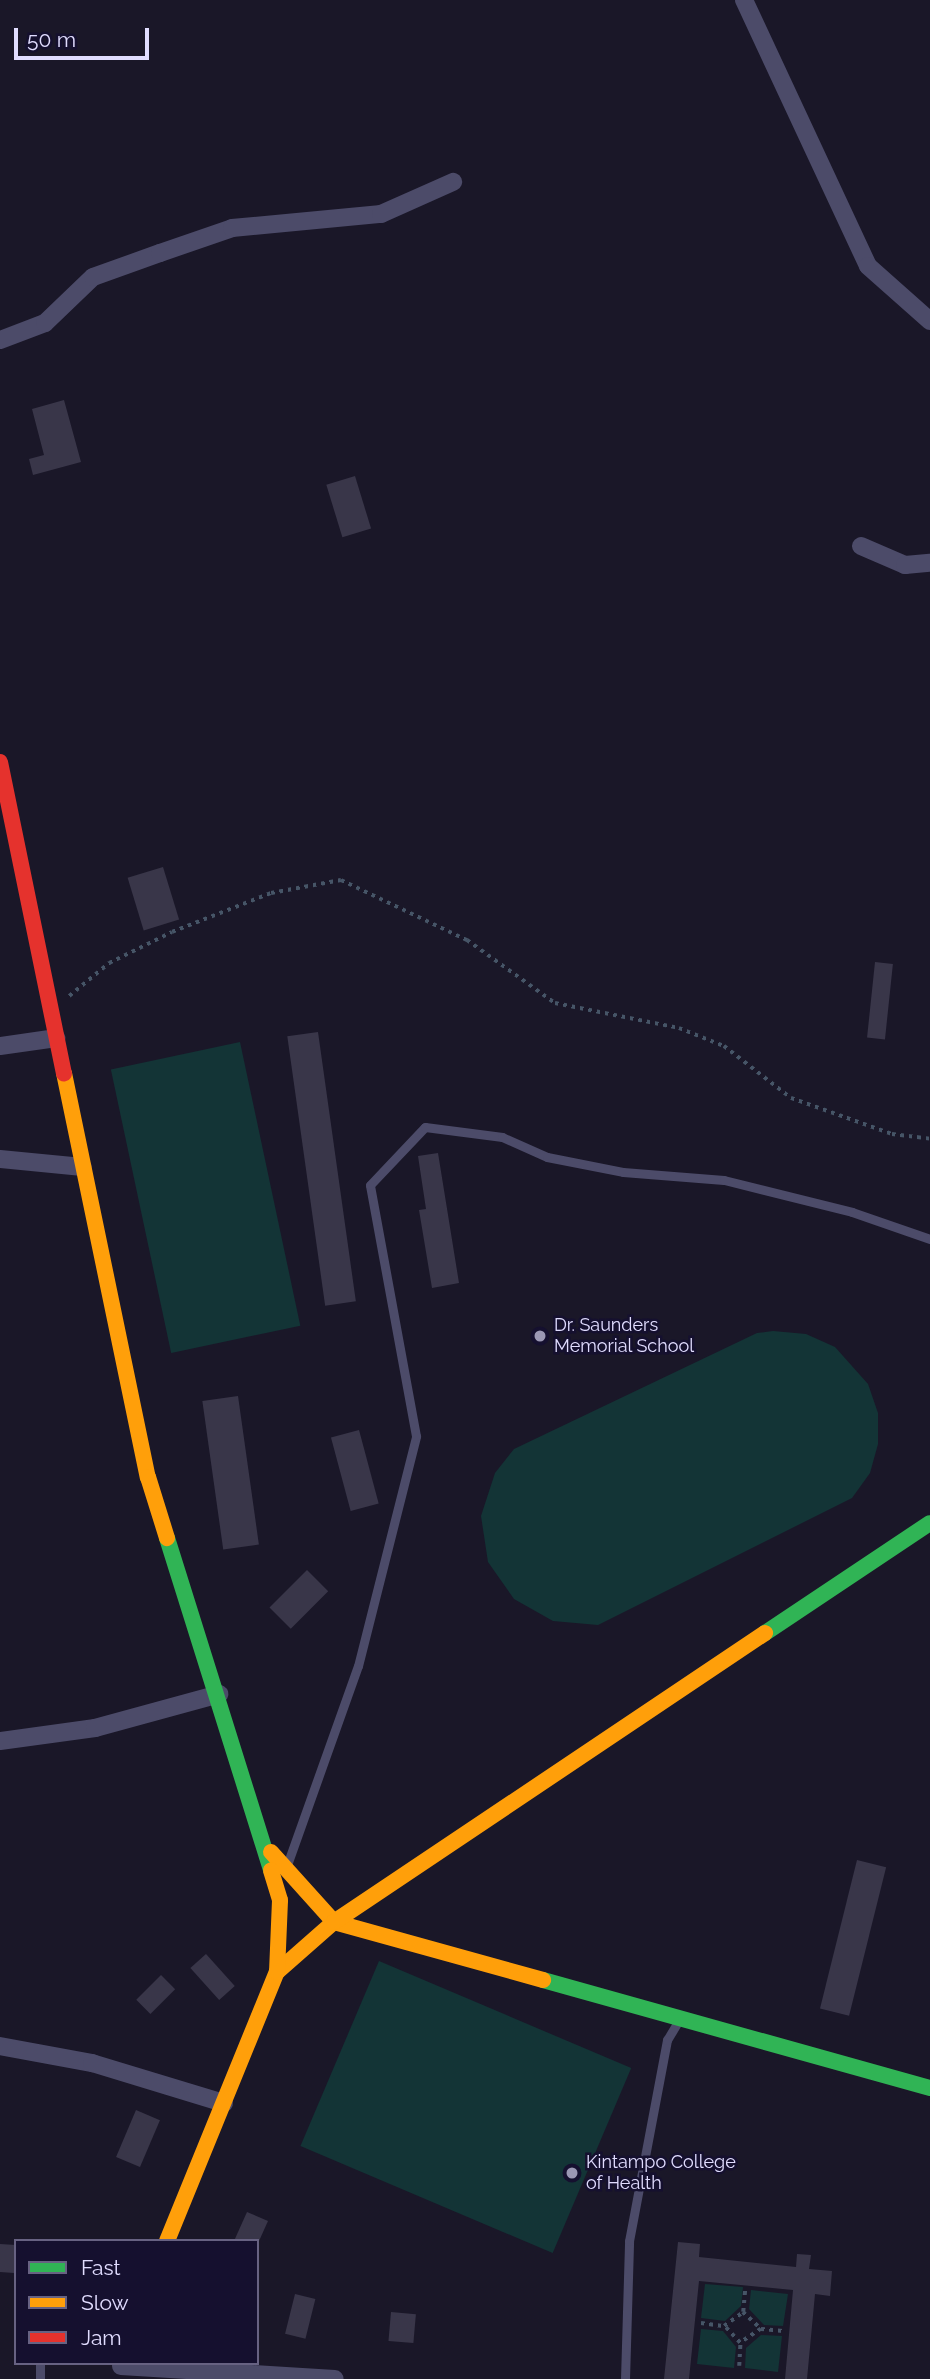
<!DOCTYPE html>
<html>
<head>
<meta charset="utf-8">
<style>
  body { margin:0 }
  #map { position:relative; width:930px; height:2379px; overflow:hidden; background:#1a1728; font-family:Raleway,sans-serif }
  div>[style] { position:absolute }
  .green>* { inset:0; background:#133436; transform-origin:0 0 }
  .building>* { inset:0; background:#393649; transform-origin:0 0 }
  .path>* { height:3.5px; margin-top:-1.75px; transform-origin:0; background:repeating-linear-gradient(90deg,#465567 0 3.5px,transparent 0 8.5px) }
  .lane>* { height:9px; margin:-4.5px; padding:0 4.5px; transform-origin:4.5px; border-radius:4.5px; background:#4c4b69 }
  .street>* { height:18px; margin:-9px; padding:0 9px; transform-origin:9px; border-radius:9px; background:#4c4b69 }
  .fast>* { height:16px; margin:-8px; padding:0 8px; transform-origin:8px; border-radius:8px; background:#30b455 }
  .slow>* { height:16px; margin:-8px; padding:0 8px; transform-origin:8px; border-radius:8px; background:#ff9f0a }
  .jam>* { height:16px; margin:-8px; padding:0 8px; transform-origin:8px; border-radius:8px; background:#e5322d }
  .dots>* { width:19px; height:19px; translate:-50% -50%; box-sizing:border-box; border:4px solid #15102f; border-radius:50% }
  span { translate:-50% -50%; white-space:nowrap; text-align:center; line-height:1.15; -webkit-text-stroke:5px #15102f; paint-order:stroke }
  .poi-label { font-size:18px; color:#e1ddff }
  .left { translate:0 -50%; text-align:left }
  .legend { position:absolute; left:14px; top:2239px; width:245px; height:126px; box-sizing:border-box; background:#15102f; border:2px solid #676282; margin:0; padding:9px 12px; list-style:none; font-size:21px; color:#e1ddff }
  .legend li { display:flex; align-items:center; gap:14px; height:35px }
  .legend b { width:35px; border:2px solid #676282 }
  .scale { position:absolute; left:14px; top:28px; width:135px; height:32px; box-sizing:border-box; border:4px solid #e1ddff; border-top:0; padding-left:9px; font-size:21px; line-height:24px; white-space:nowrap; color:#e1ddff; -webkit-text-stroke:5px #15102f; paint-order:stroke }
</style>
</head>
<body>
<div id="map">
  <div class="green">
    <div style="left:240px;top:1042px;width:290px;height:132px;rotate:78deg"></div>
    <div style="clip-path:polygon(773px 1331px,806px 1334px,835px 1347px,868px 1384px,878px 1413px,878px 1444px,870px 1473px,852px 1498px,598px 1625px,553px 1621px,514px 1599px,488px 1562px,481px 1516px,495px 1473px,514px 1449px,757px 1333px)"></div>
    <div style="left:379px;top:1961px;width:274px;height:201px;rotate:23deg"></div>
    <div style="clip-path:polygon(705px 2284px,743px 2287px,741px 2306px,725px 2321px,701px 2318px)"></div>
    <div style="clip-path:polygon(751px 2290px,788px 2294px,783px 2326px,764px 2325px,749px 2309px)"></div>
    <div style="clip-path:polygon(701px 2329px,723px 2331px,736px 2347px,734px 2368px,697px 2364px)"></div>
    <div style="clip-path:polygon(761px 2335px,782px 2336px,778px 2372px,745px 2368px,746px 2348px)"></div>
  </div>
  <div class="building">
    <div style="clip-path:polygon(64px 400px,81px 462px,33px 475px,29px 459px,44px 455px,32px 409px)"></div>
    <div style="left:355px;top:476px;width:55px;height:30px;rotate:73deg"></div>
    <div style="left:163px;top:867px;width:55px;height:37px;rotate:73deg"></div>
    <div style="left:875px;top:962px;width:18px;height:76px;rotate:6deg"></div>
    <div style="left:318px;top:1032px;width:272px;height:31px;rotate:82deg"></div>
    <div style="clip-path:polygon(438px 1153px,459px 1283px,432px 1288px,419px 1210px,426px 1209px,418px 1156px)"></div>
    <div style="left:238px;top:1396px;width:150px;height:36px;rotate:82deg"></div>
    <div style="left:359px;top:1430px;width:76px;height:29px;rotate:75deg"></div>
    <div style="left:307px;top:1570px;width:30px;height:53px;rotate:45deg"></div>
    <div style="left:857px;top:1860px;width:30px;height:153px;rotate:14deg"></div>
    <div style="left:206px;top:1954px;width:43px;height:21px;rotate:48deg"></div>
    <div style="left:161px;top:1975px;width:20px;height:35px;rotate:45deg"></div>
    <div style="left:136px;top:2110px;width:26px;height:51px;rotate:23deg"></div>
    <div style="clip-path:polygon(247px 2212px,268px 2221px,259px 2241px,234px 2241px)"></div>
    <div style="clip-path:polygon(678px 2242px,700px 2244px,699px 2257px,796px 2267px,797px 2254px,811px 2255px,809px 2269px,832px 2271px,830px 2296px,815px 2294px,807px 2379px,785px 2379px,793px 2290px,699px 2281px,689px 2379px,664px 2379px)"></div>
    <div style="left:0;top:2244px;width:16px;height:28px;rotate:4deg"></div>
    <div style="left:295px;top:2294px;width:21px;height:41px;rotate:14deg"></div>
    <div style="left:391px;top:2312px;width:25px;height:29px;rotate:5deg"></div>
  </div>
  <div class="path">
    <div style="left:69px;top:996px;width:52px;rotate:-39.5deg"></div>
    <div style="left:109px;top:963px;width:70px;rotate:-26.2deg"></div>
    <div style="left:172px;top:932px;width:106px;rotate:-21.5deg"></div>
    <div style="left:271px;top:893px;width:71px;rotate:-10.5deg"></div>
    <div style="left:341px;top:880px;width:140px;rotate:25.5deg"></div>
    <div style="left:467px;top:940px;width:108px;rotate:35.6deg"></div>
    <div style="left:555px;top:1003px;width:126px;rotate:11.4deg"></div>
    <div style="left:679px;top:1028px;width:48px;rotate:21.8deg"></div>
    <div style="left:724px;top:1046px;width:85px;rotate:37.8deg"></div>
    <div style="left:791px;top:1098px;width:107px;rotate:19.6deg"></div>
    <div style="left:892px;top:1134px;width:38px;rotate:7deg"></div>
    <div style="left:743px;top:2312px;width:23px;rotate:-85deg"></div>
    <div style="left:701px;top:2323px;width:22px;rotate:8deg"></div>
    <div style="left:761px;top:2329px;width:25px;rotate:146deg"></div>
    <div style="left:740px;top:2343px;width:23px;rotate:-133deg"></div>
    <div style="left:724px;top:2326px;width:24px;rotate:-36deg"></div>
    <div style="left:743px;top:2312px;width:25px;rotate:43deg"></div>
    <div style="left:761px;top:2329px;width:22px;rotate:5deg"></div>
    <div style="left:739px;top:2366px;width:22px;rotate:-87deg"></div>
  </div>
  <div class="lane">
    <div style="left:287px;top:1865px;width:211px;rotate:-70.4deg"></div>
    <div style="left:358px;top:1666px;width:237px;rotate:-75.8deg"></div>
    <div style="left:416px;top:1436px;width:255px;rotate:-100.4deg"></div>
    <div style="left:370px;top:1185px;width:80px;rotate:-46.5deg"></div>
    <div style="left:425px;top:1127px;width:78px;rotate:7.4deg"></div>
    <div style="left:502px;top:1137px;width:49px;rotate:24deg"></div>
    <div style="left:547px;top:1157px;width:77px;rotate:11.2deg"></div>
    <div style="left:623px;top:1172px;width:101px;rotate:4.5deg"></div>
    <div style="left:724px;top:1180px;width:132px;rotate:14deg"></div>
    <div style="left:852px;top:1212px;width:83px;rotate:19.1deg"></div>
    <div style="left:40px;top:2379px;width:16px;rotate:-90deg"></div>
    <div style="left:625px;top:2379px;width:138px;rotate:-88.3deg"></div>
    <div style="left:629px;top:2241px;width:205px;rotate:-79.3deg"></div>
    <div style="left:667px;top:2040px;width:23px;rotate:-59deg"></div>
  </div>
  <div class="street">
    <div style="left:744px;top:0;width:293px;rotate:65deg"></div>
    <div style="left:868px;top:266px;width:83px;rotate:41.6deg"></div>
    <div style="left:0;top:340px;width:48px;rotate:-20.7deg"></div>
    <div style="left:45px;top:323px;width:66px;rotate:-43.8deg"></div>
    <div style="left:93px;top:277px;width:71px;rotate:-19.7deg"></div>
    <div style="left:160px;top:253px;width:76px;rotate:-19.1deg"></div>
    <div style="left:232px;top:228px;width:150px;rotate:-5.4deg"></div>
    <div style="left:381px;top:214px;width:79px;rotate:-24deg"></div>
    <div style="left:861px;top:546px;width:48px;rotate:23.4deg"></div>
    <div style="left:905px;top:565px;width:25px;rotate:-5deg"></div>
    <div style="left:0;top:1046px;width:57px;rotate:-8.1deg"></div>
    <div style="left:0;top:1159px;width:83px;rotate:5.5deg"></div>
    <div style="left:0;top:1741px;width:96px;rotate:-7.8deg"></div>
    <div style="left:95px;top:1728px;width:129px;rotate:-15.3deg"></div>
    <div style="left:0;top:2046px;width:94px;rotate:10.5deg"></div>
    <div style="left:92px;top:2063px;width:138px;rotate:16.9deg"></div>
    <div style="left:121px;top:2366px;width:214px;rotate:3.5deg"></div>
  </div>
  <div class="fast">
    <div style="left:167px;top:1538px;width:348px;rotate:72.6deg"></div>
    <div style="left:765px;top:1633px;width:198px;rotate:-33.7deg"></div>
    <div style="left:543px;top:1980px;width:402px;rotate:15.6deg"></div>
  </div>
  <div class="slow">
    <div style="left:64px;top:1073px;width:413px;rotate:78.3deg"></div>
    <div style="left:148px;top:1477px;width:64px;rotate:72.7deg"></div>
    <div style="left:271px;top:1852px;width:94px;rotate:48deg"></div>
    <div style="left:334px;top:1922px;width:217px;rotate:15.5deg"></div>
    <div style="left:277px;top:1972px;width:76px;rotate:-41.3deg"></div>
    <div style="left:334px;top:1922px;width:519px;rotate:-33.84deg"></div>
    <div style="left:167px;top:2241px;width:291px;rotate:-67.8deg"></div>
    <div style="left:277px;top:1972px;width:72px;rotate:-87.6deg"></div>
    <div style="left:280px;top:1900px;width:31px;rotate:-107deg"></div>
  </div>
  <div class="jam">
    <div style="left:0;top:762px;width:318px;rotate:78.4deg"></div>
  </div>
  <div class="dots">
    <div style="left:540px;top:1336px;background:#9b98b4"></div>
    <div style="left:572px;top:2173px;background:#9b98b4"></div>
  </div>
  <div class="poi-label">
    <span class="left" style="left:554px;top:1336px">Dr. Saunders<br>Memorial School</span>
    <span class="left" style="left:586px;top:2173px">Kintampo College<br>of Health</span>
  </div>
  <ul class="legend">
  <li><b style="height:9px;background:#30b455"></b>Fast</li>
  <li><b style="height:9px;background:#ff9f0a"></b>Slow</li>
  <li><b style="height:9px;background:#e5322d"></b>Jam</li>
  </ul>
  <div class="scale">50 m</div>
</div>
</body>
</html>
